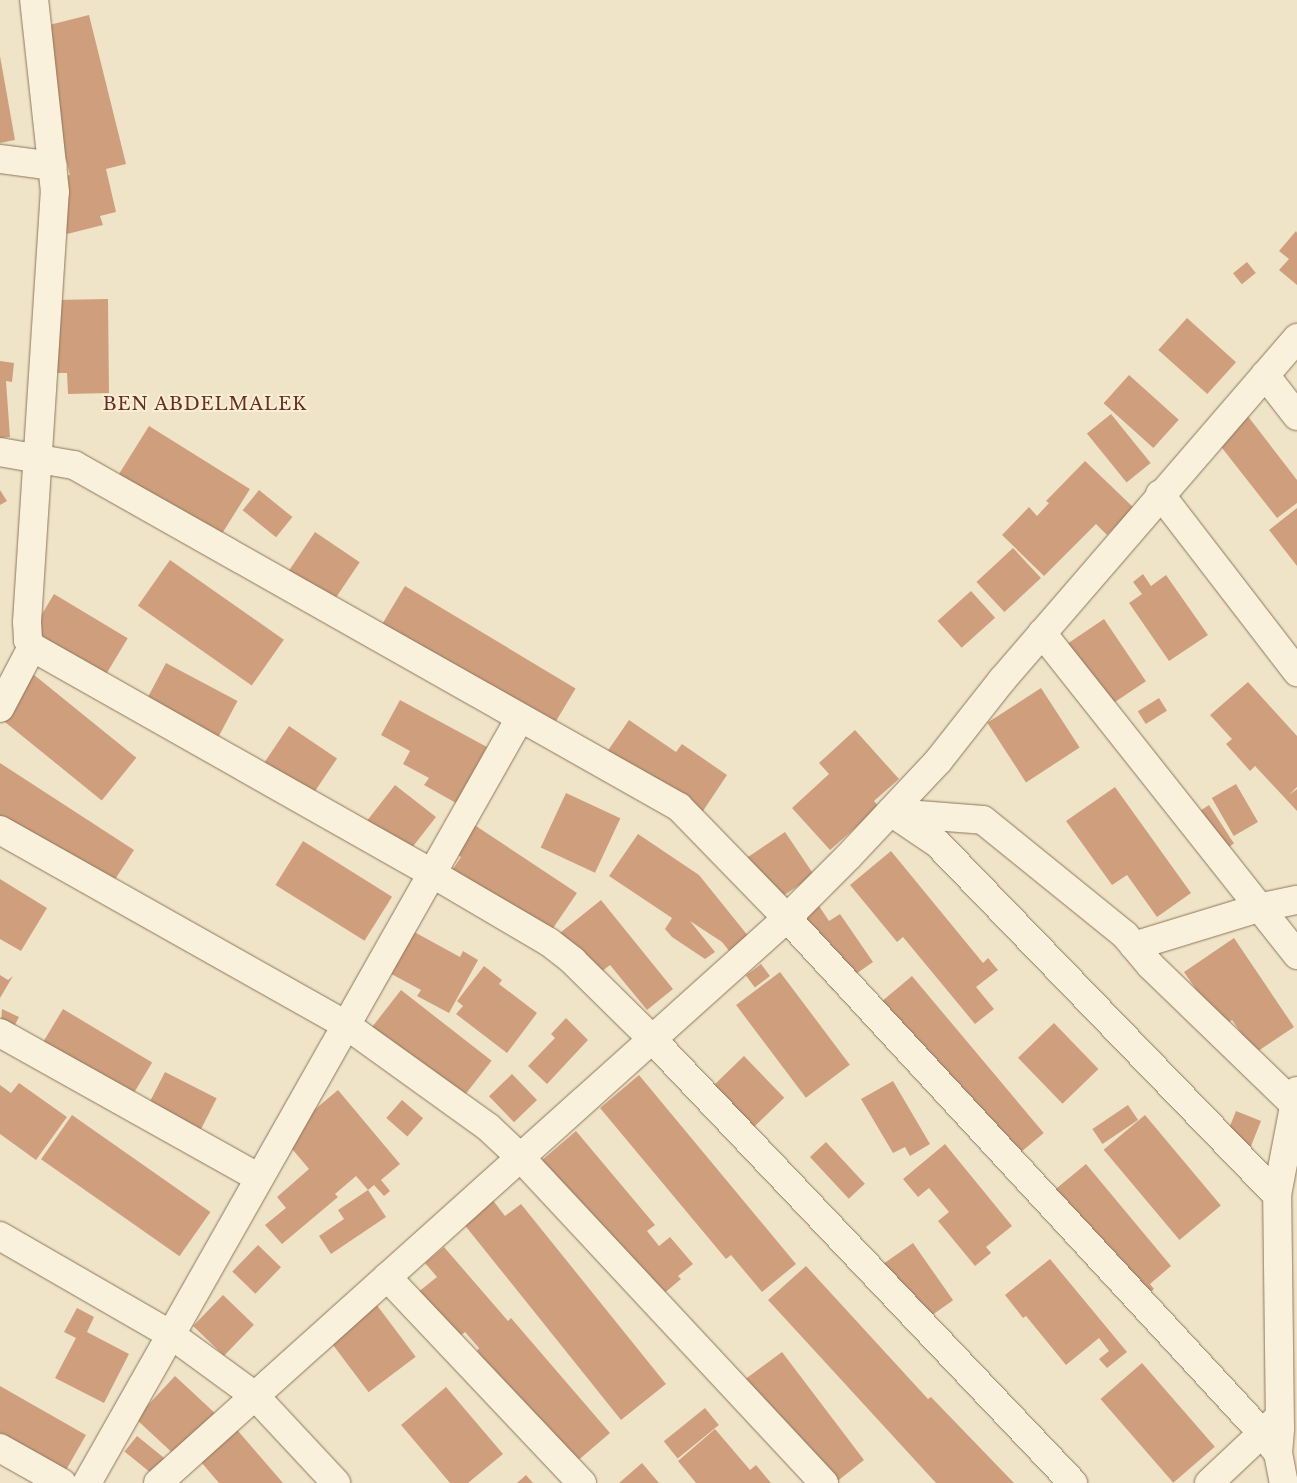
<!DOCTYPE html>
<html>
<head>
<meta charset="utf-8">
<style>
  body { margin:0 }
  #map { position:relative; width:1297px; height:1483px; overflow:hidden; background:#f0e4c8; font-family:"Libre Baskerville",serif }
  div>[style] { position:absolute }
  .building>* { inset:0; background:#cf9f7d; transform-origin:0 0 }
  .roads { filter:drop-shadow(0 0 1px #8d765c) drop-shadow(0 0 1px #8d765c) }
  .minor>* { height:28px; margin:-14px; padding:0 14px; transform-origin:14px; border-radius:14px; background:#faf1dc }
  span { translate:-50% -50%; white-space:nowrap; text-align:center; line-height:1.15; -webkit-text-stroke:4px #f7eed8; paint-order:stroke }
  .quarter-label { font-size:18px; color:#6b2e1e; letter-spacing:1px }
</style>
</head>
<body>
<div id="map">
  <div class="building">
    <div style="clip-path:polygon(89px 15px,126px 164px,106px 169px,116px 212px,100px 216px,103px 225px,67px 234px,53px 179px,70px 175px,33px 29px)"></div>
    <div style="clip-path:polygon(0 56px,15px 140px,0 143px)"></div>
    <div style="clip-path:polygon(1296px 231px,1297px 233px,1297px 285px,1279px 270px,1289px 259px,1279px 251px)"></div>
    <div style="left:1247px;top:262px;width:14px;height:18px;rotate:51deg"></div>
    <div style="clip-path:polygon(108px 299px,109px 393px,68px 394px,67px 373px,53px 373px,53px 300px)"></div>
    <div style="left:1187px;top:318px;width:66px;height:43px;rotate:42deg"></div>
    <div style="clip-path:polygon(0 361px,14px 363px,12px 382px,6px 381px,10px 437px,0 438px)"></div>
    <div style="left:1129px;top:375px;width:67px;height:38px;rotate:42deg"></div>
    <div style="left:1111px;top:414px;width:63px;height:31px;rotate:51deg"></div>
    <div style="clip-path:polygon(1247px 415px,1297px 480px,1297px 503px,1277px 518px,1215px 439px)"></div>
    <div style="left:149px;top:426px;width:119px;height:58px;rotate:32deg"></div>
    <div style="clip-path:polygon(1085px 461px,1134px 508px,1107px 535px,1096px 524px,1044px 576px,1002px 535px,1029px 507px,1037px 516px,1049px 503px,1046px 501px)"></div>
    <div style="clip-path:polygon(0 490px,7px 501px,0 505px)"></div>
    <div style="left:259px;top:490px;width:43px;height:26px;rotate:39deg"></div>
    <div style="clip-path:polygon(1297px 508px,1297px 566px,1269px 530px)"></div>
    <div style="left:315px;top:532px;width:54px;height:57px;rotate:34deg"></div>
    <div style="left:1013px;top:548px;width:41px;height:50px;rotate:47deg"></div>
    <div style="left:170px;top:560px;width:139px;height:56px;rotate:35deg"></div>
    <div style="clip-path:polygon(1143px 574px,1151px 586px,1166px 575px,1208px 635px,1169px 661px,1129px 603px,1142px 594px,1133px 582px)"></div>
    <div style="left:405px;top:586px;width:199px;height:58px;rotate:31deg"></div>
    <div style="left:971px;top:591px;width:36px;height:45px;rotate:48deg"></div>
    <div style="left:54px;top:594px;width:86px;height:60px;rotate:31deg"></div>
    <div style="left:1104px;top:619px;width:75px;height:54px;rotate:56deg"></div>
    <div style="left:166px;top:663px;width:81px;height:55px;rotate:28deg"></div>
    <div style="left:33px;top:674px;width:133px;height:55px;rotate:39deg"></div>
    <div style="clip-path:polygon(1248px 682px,1297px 736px,1297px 787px,1289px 795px,1297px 789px,1297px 811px,1255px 766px,1250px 771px,1226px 744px,1232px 739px,1210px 715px)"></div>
    <div style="left:1041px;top:688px;width:71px;height:64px;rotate:57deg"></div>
    <div style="left:1159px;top:698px;width:15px;height:25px;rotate:58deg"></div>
    <div style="clip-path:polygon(400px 700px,487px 747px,456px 803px,424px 785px,429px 778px,403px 764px,410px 751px,381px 735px)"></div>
    <div style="clip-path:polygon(629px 720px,676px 752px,682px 744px,727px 775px,693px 826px,600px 762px)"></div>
    <div style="left:289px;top:726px;width:58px;height:56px;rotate:34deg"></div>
    <div style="clip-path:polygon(855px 730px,899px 779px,874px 801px,879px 807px,830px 850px,792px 808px,829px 774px,819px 763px)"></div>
    <div style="clip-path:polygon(0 763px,134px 850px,105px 895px,0 828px)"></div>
    <div style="left:1236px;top:784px;width:44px;height:28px;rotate:60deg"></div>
    <div style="left:395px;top:785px;width:52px;height:54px;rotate:38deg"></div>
    <div style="clip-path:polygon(1115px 787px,1191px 893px,1157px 917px,1127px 875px,1112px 885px,1066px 821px)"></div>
    <div style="left:566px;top:793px;width:60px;height:60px;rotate:25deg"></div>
    <div style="left:1209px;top:805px;width:46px;height:20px;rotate:57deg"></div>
    <div style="clip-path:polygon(467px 820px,577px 893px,547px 937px,451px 872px,461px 857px,448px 849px)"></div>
    <div style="left:785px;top:832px;width:52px;height:55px;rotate:56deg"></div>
    <div style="clip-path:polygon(638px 834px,699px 875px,749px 937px,730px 952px,722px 942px,690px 921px,715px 952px,705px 959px,672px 937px,665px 929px,672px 918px,609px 876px)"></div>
    <div style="left:303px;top:841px;width:105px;height:52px;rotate:32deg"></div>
    <div style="clip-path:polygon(891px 851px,983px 963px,988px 958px,998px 970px,976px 987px,994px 1009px,975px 1024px,903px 937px,897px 942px,850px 885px)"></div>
    <div style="clip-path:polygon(0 879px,47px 908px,21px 951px,0 939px)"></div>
    <div style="clip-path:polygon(601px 900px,673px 989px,647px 1010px,610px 965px,596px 976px,550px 941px)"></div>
    <div style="clip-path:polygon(819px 906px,829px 921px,840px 914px,873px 962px,833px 990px,792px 925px)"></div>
    <div style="clip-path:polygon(407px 928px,460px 957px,463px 951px,478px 960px,449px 1013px,417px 996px,421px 990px,384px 970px)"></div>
    <div style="clip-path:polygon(1234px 938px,1294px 1027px,1255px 1053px,1232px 1020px,1222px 1027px,1184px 972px)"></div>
    <div style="left:761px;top:964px;width:15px;height:19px;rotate:53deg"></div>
    <div style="clip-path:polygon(484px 966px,502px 980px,499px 984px,537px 1013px,507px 1053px,456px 1014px,463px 1006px,457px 1001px)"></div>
    <div style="left:780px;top:972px;width:116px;height:55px;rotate:53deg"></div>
    <div style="clip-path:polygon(0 975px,8px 980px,13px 976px,0 998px)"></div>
    <div style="left:912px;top:976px;width:205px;height:52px;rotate:50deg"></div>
    <div style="left:401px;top:990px;width:115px;height:54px;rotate:38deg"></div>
    <div style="clip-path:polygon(2px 1009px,19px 1017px,7px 1040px,0 1037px)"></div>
    <div style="left:63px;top:1009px;width:104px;height:56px;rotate:31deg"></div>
    <div style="clip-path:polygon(566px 1018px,588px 1040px,547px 1084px,528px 1066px,555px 1038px,551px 1034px)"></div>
    <div style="left:1054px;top:1023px;width:64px;height:50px;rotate:46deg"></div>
    <div style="left:744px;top:1056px;width:58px;height:55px;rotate:46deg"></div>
    <div style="left:165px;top:1072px;width:58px;height:54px;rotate:27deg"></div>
    <div style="left:512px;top:1074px;width:36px;height:32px;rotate:46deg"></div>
    <div style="clip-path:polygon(639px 1075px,796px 1264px,762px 1292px,731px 1255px,726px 1259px,600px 1108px)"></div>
    <div style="clip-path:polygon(893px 1081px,930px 1144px,910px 1156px,905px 1147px,893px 1153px,861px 1099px)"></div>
    <div style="clip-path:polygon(19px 1083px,67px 1117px,36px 1160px,0 1134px,0 1085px,11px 1093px)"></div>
    <div style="clip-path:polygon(338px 1090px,400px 1164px,381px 1180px,390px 1191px,384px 1196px,374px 1185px,368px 1190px,356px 1176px,335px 1194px,338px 1197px,282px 1244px,265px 1225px,286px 1208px,277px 1197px,309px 1169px,282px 1137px)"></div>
    <div style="left:402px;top:1100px;width:28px;height:24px;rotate:41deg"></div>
    <div style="left:1128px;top:1105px;width:18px;height:43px;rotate:56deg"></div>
    <div style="left:1236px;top:1111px;width:27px;height:29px;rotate:22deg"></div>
    <div style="left:72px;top:1115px;width:169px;height:54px;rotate:35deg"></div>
    <div style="left:1145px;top:1115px;width:118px;height:54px;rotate:50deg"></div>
    <div style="clip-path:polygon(576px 1131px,655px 1225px,647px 1231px,659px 1246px,670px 1237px,693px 1264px,678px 1276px,681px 1279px,655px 1301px,534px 1167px)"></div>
    <div style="left:826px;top:1142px;width:57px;height:22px;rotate:47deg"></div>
    <div style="clip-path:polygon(945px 1144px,1012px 1226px,986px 1247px,991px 1253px,975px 1266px,938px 1221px,949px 1212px,929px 1188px,918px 1197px,903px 1179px)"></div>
    <div style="clip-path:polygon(1086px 1164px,1171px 1266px,1150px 1284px,1154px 1289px,1136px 1304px,1046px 1197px)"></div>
    <div style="clip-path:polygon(368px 1190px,386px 1217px,331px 1254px,319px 1236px,344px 1219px,338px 1210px)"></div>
    <div style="clip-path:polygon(488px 1194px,505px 1216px,521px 1204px,666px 1384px,621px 1420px,459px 1218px)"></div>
    <div style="left:913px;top:1243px;width:70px;height:47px;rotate:55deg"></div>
    <div style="left:258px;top:1245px;width:32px;height:37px;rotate:44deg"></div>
    <div style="clip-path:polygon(444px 1247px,508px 1321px,511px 1318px,610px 1433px,568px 1469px,477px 1351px,479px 1348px,465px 1332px,456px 1339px,417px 1293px,437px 1277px,425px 1263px)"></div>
    <div style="clip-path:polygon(1050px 1259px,1127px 1352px,1107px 1368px,1099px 1359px,1109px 1351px,1099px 1338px,1066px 1365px,1026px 1316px,1023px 1318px,1005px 1295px)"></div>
    <div style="clip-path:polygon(806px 1266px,928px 1399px,931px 1397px,1014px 1483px,936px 1483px,768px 1300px)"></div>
    <div style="left:223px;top:1295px;width:43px;height:43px;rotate:44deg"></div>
    <div style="left:376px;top:1304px;width:66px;height:59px;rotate:53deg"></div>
    <div style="clip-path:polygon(77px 1308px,94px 1317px,87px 1332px,129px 1354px,104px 1403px,55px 1378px,76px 1338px,64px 1332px)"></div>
    <div style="clip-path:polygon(782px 1352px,864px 1460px,835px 1483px,740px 1383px)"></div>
    <div style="left:1142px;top:1363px;width:111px;height:55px;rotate:49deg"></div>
    <div style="left:175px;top:1376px;width:57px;height:58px;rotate:43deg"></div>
    <div style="clip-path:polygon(0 1386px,86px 1435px,66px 1470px,39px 1454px,26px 1475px,0 1460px)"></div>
    <div style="clip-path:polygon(446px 1387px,503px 1454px,468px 1483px,450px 1483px,401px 1425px)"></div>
    <div style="left:705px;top:1408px;width:22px;height:53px;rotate:51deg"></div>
    <div style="clip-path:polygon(232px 1424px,283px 1483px,219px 1483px,195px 1455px)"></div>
    <div style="clip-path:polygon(715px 1429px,750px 1470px,756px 1465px,771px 1483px,696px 1483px,678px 1461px)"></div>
    <div style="left:137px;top:1436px;width:35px;height:20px;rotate:39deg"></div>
    <div style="clip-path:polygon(642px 1463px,659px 1483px,619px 1483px)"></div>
    <div style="clip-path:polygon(526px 1475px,533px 1483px,517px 1483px)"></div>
  </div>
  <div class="roads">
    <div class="minor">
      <div style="left:0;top:159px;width:53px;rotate:7.5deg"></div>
      <div style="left:1265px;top:375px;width:52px;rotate:52deg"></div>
      <div style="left:0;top:452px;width:75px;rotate:10deg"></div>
      <div style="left:74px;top:465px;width:695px;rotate:29.48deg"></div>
      <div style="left:679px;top:807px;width:155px;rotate:45.8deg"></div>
      <div style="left:787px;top:918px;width:702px;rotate:47.31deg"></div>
      <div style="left:1263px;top:1434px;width:24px;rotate:52deg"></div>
      <div style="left:1278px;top:1453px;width:31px;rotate:79deg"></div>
      <div style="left:1160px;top:494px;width:225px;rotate:52.4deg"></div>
      <div style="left:1042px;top:633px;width:411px;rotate:51.6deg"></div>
      <div style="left:32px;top:647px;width:461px;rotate:29.5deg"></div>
      <div style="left:433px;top:874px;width:134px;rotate:30.4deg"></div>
      <div style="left:549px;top:942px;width:31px;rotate:38deg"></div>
      <div style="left:573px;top:961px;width:111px;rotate:44.6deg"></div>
      <div style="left:652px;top:1039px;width:612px;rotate:46.52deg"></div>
      <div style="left:0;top:708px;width:69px;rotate:-62.3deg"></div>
      <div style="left:32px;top:647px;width:8px;rotate:-120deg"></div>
      <div style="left:28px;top:640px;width:18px;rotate:-93deg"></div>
      <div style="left:27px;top:622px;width:431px;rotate:-86.3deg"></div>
      <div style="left:55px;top:192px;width:193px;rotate:-96.2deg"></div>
      <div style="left:891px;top:812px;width:55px;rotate:34deg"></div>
      <div style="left:937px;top:843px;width:489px;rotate:46deg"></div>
      <div style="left:893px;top:813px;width:90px;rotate:4.4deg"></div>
      <div style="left:983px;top:820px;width:183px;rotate:39deg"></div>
      <div style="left:1125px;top:935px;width:40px;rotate:50deg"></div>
      <div style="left:1151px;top:966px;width:197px;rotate:44deg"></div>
      <div style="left:0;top:830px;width:397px;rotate:29.4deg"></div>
      <div style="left:346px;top:1025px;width:175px;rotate:35.7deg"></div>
      <div style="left:488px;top:1127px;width:44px;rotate:43.2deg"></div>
      <div style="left:520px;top:1157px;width:446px;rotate:47deg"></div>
      <div style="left:1134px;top:946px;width:130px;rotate:-17deg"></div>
      <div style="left:1258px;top:908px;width:40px;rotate:-12deg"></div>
      <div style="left:0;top:1033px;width:295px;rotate:29.2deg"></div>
      <div style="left:0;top:1236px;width:196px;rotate:30deg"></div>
      <div style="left:170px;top:1334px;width:105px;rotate:36.1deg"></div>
      <div style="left:255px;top:1396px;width:119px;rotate:47deg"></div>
      <div style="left:387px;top:1277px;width:284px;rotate:46.6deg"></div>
      <div style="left:0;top:1448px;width:71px;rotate:29.4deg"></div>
      <div style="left:1278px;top:1453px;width:25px;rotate:-85deg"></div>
      <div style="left:1280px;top:1428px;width:233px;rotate:-90.7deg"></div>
      <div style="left:1277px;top:1195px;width:106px;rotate:-79.1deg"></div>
      <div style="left:87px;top:1483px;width:879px;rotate:-60.49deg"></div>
      <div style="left:158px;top:1483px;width:845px;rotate:-41.93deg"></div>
      <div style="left:787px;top:918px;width:86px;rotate:-45deg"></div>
      <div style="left:848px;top:857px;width:133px;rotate:-46.8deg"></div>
      <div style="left:939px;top:760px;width:102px;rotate:-51.8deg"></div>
      <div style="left:1002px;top:680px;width:452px;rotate:-49.2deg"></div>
      <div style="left:1209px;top:1483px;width:91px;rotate:-43.2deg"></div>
    </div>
  </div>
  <div class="quarter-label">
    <span style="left:205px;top:404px">BEN ABDELMALEK</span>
  </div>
</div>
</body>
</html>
